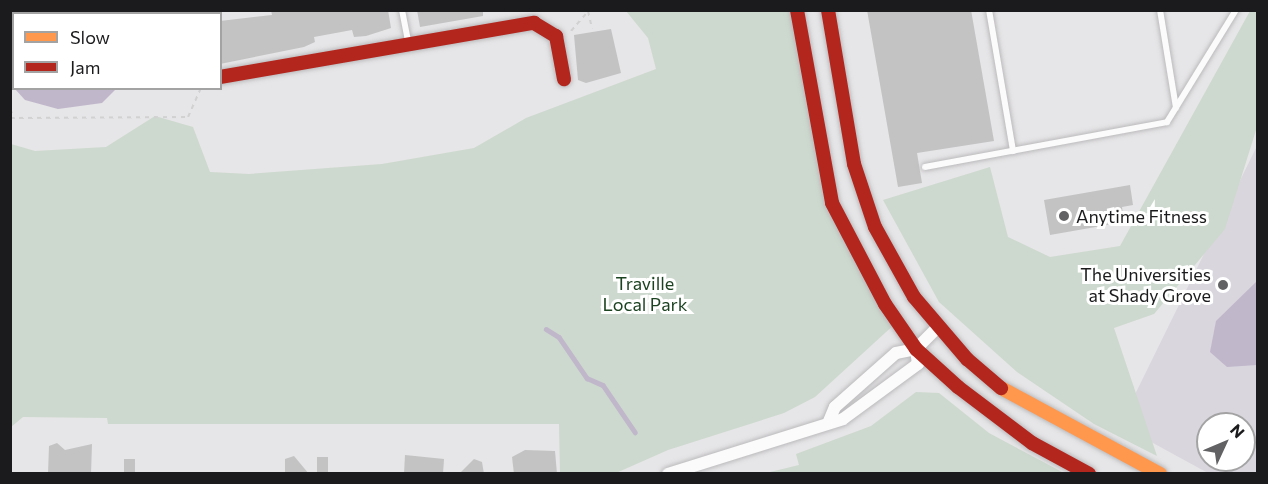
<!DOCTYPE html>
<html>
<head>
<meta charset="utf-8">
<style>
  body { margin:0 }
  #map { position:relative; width:1268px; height:484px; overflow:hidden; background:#e6e5e7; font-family:Commissioner,sans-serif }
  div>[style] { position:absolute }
  .built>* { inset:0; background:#d9d6dd }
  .green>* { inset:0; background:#cdd9ce }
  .water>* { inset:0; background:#c0b7cb }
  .stream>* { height:4.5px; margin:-2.25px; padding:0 2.25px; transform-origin:2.25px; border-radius:2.25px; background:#c0b7cb }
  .building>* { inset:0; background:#c3c3c4; transform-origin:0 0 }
  .path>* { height:2px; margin-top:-1px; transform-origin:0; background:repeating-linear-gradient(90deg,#d1d1d2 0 4.5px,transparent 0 9px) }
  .roads { filter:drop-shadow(0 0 2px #bbbabc) drop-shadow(0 0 2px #bbbabc) }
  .lane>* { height:6px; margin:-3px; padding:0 3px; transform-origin:3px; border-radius:3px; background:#fbfbfb }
  .street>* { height:12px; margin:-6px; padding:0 6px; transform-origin:6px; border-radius:6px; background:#fbfbfb }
  .slow>* { height:14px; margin:-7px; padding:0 7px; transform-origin:7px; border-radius:7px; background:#ff974d }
  .jam>* { height:14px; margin:-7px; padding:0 7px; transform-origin:7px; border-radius:7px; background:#b3261e }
  .dots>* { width:16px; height:16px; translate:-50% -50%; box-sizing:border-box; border:3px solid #fff; border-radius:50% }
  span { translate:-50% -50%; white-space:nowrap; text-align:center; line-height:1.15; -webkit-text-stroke:6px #fff; paint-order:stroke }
  .poi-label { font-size:18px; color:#1b1a1c }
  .left { translate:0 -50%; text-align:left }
  .right { translate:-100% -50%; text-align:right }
  .park-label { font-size:18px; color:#1c4321 }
  .frame { position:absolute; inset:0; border:12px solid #1b1a1c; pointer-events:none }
  .legend { position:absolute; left:12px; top:12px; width:210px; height:78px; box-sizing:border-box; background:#fff; border:2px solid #a4a3a4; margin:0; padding:8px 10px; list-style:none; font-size:18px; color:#1b1a1c }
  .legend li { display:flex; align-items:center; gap:12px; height:30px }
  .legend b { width:30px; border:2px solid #a4a3a4 }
  .north { position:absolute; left:1196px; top:412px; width:60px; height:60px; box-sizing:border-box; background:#fff; border:2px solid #a4a3a4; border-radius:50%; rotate:46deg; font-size:16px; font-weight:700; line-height:24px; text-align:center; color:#1b1a1c }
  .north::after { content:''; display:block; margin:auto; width:21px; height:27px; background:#626163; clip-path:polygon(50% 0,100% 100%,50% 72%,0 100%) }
</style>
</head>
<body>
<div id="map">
  <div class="built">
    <div style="clip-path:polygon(evenodd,1257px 146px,1257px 473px,1208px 473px,1120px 425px,1257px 146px,1208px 424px,1244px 424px,1244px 460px,1208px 460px,1208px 424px)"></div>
  </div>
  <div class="green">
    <div style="clip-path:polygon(626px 11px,797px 11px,832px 203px,897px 322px,815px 397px,784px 413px,668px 450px,616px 473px,560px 473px,559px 424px,108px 424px,107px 418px,23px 417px,11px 427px,11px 144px,35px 151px,106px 147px,155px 116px,193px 127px,210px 172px,249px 174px,382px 164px,474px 148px,526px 118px,656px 69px,648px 38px)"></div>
    <div style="clip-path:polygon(1250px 11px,1257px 11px,1257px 127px,1225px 229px,1154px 314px,1114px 328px,1157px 456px,1094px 424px,1017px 372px,939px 302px,883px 200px,990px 167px,1008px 237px,1050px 257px,1120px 246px)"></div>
    <div style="clip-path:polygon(916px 392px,939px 393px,989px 433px,1064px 473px,766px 473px,799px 465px,796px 454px,871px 426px)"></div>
  </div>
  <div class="water">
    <div style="clip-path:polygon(104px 10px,105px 13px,18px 11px,18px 10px)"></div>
    <div style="clip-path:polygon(15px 89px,116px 89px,102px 103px,58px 109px,25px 100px)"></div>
    <div style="clip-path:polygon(1257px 281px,1257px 365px,1227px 367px,1210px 352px,1216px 321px)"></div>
  </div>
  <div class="stream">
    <div style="left:546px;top:329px;width:15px;rotate:32deg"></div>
    <div style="left:559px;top:337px;width:50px;rotate:55.7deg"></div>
    <div style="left:587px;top:378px;width:17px;rotate:24deg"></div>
    <div style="left:603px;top:385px;width:57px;rotate:55.8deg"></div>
  </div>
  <div class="building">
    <div style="clip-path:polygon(271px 10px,388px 10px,391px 28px,366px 36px,354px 37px,352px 30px,314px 37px,315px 42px,304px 47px,220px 64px,220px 21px,272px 15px)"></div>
    <div style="clip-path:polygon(417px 10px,483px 10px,483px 16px,420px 27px)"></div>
    <div style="clip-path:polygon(867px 10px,971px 10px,994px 141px,917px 153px,922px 183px,898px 187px)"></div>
    <div style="clip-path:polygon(611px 29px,621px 73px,586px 83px,578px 80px,574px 35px)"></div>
    <div style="clip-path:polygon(1130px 185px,1133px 205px,1122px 207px,1124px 222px,1050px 235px,1044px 200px)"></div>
    <div style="clip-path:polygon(57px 443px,65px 450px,92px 444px,91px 474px,48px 474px,49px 446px)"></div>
    <div style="clip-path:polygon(525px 450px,555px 451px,557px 474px,514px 474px,512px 457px)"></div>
    <div style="clip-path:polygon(405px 455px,444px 459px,443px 474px,404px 474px)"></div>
    <div style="clip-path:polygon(294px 456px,309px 474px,285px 474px,285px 459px)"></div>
    <div style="left:317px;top:457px;width:11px;height:17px"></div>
    <div style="left:124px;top:459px;width:11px;height:15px"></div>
    <div style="clip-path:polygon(474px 459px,482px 462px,484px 474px,459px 474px)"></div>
  </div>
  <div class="path">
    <div style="left:139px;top:10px;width:4px;rotate:63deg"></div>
    <div style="left:588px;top:11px;width:18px;rotate:77deg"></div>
    <div style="left:158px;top:14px;width:4px;rotate:-63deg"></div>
    <div style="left:571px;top:31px;width:28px;rotate:-49deg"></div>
    <div style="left:10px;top:109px;width:10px;rotate:66deg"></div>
    <div style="left:10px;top:118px;width:178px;rotate:-0.3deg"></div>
    <div style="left:188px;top:117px;width:32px;rotate:-66deg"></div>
  </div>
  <div class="roads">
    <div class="lane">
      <div style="left:402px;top:10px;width:33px;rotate:79deg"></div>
      <div style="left:989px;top:10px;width:143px;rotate:80.3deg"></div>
      <div style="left:1160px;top:10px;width:99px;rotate:80.7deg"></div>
      <div style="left:925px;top:167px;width:246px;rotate:-10.5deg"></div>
      <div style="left:1167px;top:122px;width:132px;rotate:-58.4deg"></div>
    </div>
    <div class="street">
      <div style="left:186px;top:10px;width:4px;rotate:90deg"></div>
      <div style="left:829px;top:421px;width:15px;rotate:-67deg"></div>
      <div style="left:835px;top:407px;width:81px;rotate:-41.5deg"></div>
      <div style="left:896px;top:353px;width:20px;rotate:-11deg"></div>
      <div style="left:916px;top:349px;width:31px;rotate:-45deg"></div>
      <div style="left:668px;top:474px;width:183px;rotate:-17.4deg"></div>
      <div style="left:843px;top:419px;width:93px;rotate:-36.3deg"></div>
      <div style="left:918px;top:364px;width:15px;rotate:-98deg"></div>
    </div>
    <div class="slow">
      <div style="left:1001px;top:388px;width:181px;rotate:28.4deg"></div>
    </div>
    <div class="jam">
      <div style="left:797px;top:10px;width:196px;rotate:79.7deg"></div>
      <div style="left:832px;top:203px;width:114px;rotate:62.3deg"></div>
      <div style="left:885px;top:304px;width:55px;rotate:55.4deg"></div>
      <div style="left:916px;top:349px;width:57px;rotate:42.1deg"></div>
      <div style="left:958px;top:387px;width:93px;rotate:37.1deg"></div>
      <div style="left:1032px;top:443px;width:65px;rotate:28.5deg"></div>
      <div style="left:828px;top:10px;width:156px;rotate:80.4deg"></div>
      <div style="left:854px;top:164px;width:66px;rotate:71.6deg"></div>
      <div style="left:875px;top:227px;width:80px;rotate:60.9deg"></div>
      <div style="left:914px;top:297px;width:82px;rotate:49.5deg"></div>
      <div style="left:967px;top:359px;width:45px;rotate:40.5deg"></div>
      <div style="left:220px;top:77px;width:319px;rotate:-9.8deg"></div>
      <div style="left:534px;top:23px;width:26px;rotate:31deg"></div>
      <div style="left:556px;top:36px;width:44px;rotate:79.5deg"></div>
    </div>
  </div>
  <div class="dots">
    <div style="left:1064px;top:216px;background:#626163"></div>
    <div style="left:1223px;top:285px;background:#626163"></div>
  </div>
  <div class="poi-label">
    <span class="left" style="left:1076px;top:216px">Anytime Fitness</span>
    <span class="right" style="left:1211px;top:285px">The Universities<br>at Shady Grove</span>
  </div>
  <div class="park-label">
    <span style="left:645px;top:294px">Traville<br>Local Park</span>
  </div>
  <div class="frame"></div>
  <ul class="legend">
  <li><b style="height:8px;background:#ff974d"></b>Slow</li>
  <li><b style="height:8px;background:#b3261e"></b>Jam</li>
  </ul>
  <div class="north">N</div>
</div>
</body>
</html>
